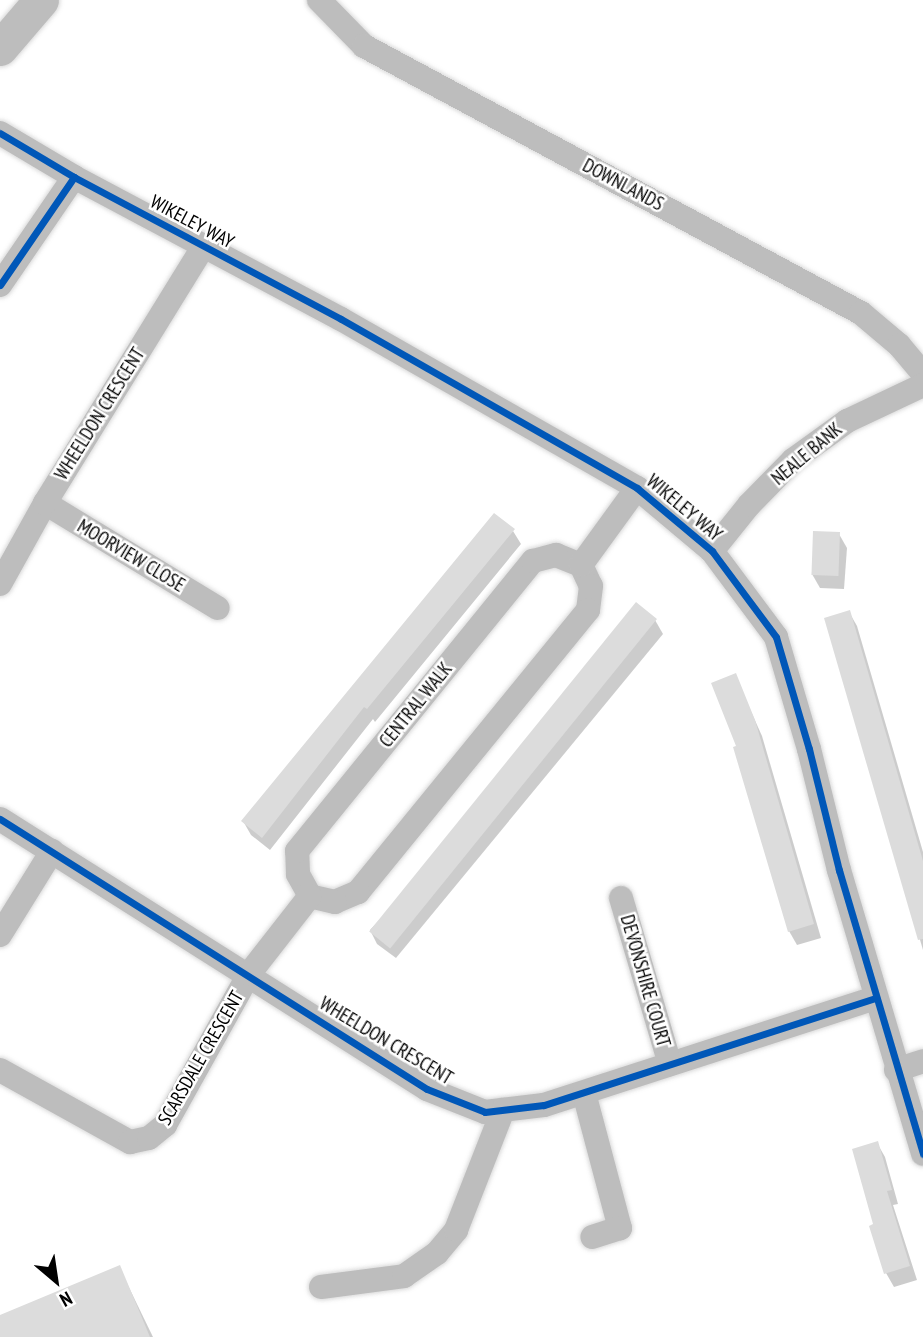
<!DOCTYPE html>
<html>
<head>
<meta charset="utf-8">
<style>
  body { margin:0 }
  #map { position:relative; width:923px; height:1337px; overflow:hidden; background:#fff; font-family:"PT Sans Narrow",sans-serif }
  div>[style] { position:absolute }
  .shadow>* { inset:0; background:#0003 }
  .building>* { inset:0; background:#dcdcdc; transform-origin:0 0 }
  .roads { filter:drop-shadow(0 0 2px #dbdbdb) drop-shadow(0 0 2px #dbdbdb) }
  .minor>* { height:24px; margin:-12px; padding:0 12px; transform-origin:12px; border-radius:12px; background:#bdbdbd }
  .highway>* { height:35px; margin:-17.5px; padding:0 17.5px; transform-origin:17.5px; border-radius:17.5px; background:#bdbdbd }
  .cycleway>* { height:7px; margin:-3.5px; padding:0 3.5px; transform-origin:3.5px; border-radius:3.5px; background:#0057b8 }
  span { translate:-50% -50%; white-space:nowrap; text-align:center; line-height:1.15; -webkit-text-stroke:5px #fff; paint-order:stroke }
  .street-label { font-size:19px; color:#000 }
  .north { position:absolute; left:21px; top:1246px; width:70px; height:70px; -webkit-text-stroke:5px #fff; paint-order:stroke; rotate:151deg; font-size:19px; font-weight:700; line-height:28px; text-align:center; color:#000 }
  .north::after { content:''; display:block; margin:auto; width:24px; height:32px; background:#000; clip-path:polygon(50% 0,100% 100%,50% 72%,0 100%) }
</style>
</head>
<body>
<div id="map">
  <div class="shadow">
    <div style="clip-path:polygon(513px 531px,521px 544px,375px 722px,373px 719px,270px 850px,251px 835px,243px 821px)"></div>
    <div style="clip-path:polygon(839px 534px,847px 548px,844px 589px,820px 588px,812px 574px)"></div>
    <div style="clip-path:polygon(849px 612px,857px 626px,923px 852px,923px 950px,826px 619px)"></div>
    <div style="clip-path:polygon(655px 620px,663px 634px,396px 958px,377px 944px,370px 930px)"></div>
    <div style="clip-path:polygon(735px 676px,762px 736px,821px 938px,797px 945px,789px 931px,738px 747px)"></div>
    <div style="clip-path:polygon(877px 1143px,885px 1157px,898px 1204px,893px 1205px,917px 1280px,894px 1287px,886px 1273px,876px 1225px)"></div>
    <div style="clip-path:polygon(119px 1267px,153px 1337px,0 1337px,0 1317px)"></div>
  </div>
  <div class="building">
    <div style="clip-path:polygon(494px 513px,515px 529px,367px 709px,364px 707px,262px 838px,241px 821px)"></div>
    <div style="left:813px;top:531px;width:27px;height:44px;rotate:2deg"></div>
    <div style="left:636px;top:602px;width:27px;height:424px;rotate:39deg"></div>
    <div style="clip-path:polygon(850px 610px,923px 861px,923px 939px,918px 940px,824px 618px)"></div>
    <div style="clip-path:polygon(736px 673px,755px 720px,814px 924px,788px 932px,733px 747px,736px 746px,711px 683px)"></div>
    <div style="clip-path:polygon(878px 1141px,892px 1190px,887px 1191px,910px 1266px,884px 1274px,869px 1226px,873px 1224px,852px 1149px)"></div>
    <div style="clip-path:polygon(120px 1265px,150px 1337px,0 1337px,0 1315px)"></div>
  </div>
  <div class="roads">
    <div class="minor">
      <div style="left:319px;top:0;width:64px;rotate:45.6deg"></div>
      <div style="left:364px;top:46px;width:564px;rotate:28.25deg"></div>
      <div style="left:861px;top:313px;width:50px;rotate:40.1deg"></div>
      <div style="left:899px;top:345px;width:38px;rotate:50deg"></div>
      <div style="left:0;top:133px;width:86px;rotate:30.7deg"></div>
      <div style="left:74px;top:177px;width:302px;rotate:28deg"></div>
      <div style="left:341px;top:319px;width:341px;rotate:29.7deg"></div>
      <div style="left:637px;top:488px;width:98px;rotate:40deg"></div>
      <div style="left:712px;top:551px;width:107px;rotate:53.3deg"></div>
      <div style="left:776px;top:637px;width:117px;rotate:73.6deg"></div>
      <div style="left:809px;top:749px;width:125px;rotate:76.1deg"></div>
      <div style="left:839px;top:870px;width:296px;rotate:73.5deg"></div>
      <div style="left:0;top:285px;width:131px;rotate:-55.6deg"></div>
      <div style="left:45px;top:503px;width:202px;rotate:31.3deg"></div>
      <div style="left:712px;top:551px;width:59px;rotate:-51.2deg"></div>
      <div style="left:749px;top:505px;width:63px;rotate:-45.6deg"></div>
      <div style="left:793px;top:460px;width:67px;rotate:-35.8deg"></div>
      <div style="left:847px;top:421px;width:84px;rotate:-25.3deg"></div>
      <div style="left:556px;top:555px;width:27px;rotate:22deg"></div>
      <div style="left:581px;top:565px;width:23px;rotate:65deg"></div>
      <div style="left:591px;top:586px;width:24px;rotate:97deg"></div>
      <div style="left:588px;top:610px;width:364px;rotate:129.2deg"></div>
      <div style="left:358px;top:892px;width:25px;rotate:157deg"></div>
      <div style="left:335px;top:902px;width:26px;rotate:-167deg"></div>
      <div style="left:310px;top:896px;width:25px;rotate:-119deg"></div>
      <div style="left:298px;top:874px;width:23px;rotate:-92deg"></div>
      <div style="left:297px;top:851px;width:374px;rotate:-50.9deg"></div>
      <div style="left:533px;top:561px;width:24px;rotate:-15deg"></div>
      <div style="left:581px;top:565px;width:95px;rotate:-54deg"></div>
      <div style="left:0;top:584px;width:93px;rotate:-60.9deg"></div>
      <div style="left:45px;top:503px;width:302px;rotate:-58.3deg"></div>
      <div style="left:0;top:819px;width:505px;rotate:32.31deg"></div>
      <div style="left:427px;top:1089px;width:62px;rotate:21.6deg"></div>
      <div style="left:485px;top:1112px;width:59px;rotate:-6.8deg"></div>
      <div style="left:544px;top:1105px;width:348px;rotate:-17.9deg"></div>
      <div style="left:621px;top:898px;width:173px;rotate:73.6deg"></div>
      <div style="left:0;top:935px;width:99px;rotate:-58.2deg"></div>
      <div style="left:0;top:1070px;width:149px;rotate:29deg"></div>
      <div style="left:130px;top:1142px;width:19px;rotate:-12deg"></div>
      <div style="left:149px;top:1138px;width:21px;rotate:-39deg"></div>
      <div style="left:165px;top:1125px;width:173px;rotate:-60.9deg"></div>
      <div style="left:249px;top:974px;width:99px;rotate:-52deg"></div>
      <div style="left:896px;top:1070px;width:28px;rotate:-18deg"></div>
      <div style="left:584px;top:1093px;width:140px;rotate:75.1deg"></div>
      <div style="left:620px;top:1228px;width:29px;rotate:162deg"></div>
      <div style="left:321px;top:1287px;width:84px;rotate:-7.5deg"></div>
      <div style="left:404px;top:1276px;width:40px;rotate:-34.9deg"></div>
      <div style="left:437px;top:1253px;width:30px;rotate:-50deg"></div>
      <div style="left:456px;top:1230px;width:129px;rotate:-68.6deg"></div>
    </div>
    <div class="highway">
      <div style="left:0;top:48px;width:63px;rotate:-49.5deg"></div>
    </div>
  </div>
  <div class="cycleway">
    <div style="left:0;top:133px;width:86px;rotate:30.7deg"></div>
    <div style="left:74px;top:177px;width:302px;rotate:28deg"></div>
    <div style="left:341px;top:319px;width:341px;rotate:29.7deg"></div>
    <div style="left:637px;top:488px;width:98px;rotate:40deg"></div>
    <div style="left:712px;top:551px;width:107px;rotate:53.3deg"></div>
    <div style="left:776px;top:637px;width:117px;rotate:73.6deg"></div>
    <div style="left:809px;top:749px;width:125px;rotate:76.1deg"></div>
    <div style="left:839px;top:870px;width:296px;rotate:73.5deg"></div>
    <div style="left:0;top:285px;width:131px;rotate:-55.6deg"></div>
    <div style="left:0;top:819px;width:505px;rotate:32.31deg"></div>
    <div style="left:427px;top:1089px;width:62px;rotate:21.6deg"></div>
    <div style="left:485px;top:1112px;width:59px;rotate:-6.8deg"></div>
    <div style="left:544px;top:1105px;width:348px;rotate:-17.9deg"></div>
  </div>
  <div class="street-label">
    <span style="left:623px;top:185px;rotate:28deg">DOWNLANDS</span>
    <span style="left:192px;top:222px;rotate:28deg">WIKELEY WAY</span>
    <span style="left:100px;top:414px;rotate:-58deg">WHEELDON CRESCENT</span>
    <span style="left:807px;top:454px;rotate:-40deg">NEALE BANK</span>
    <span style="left:684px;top:508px;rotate:40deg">WIKELEY WAY</span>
    <span style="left:131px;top:556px;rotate:31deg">MOORVIEW CLOSE</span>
    <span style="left:416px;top:705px;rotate:-51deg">CENTRAL WALK</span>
    <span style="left:645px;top:981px;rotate:74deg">DEVONSHIRE COURT</span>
    <span style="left:386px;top:1041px;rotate:31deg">WHEELDON CRESCENT</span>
    <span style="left:201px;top:1058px;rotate:-60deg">SCARSDALE CRESCENT</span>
  </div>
  <div class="north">N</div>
</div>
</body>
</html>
